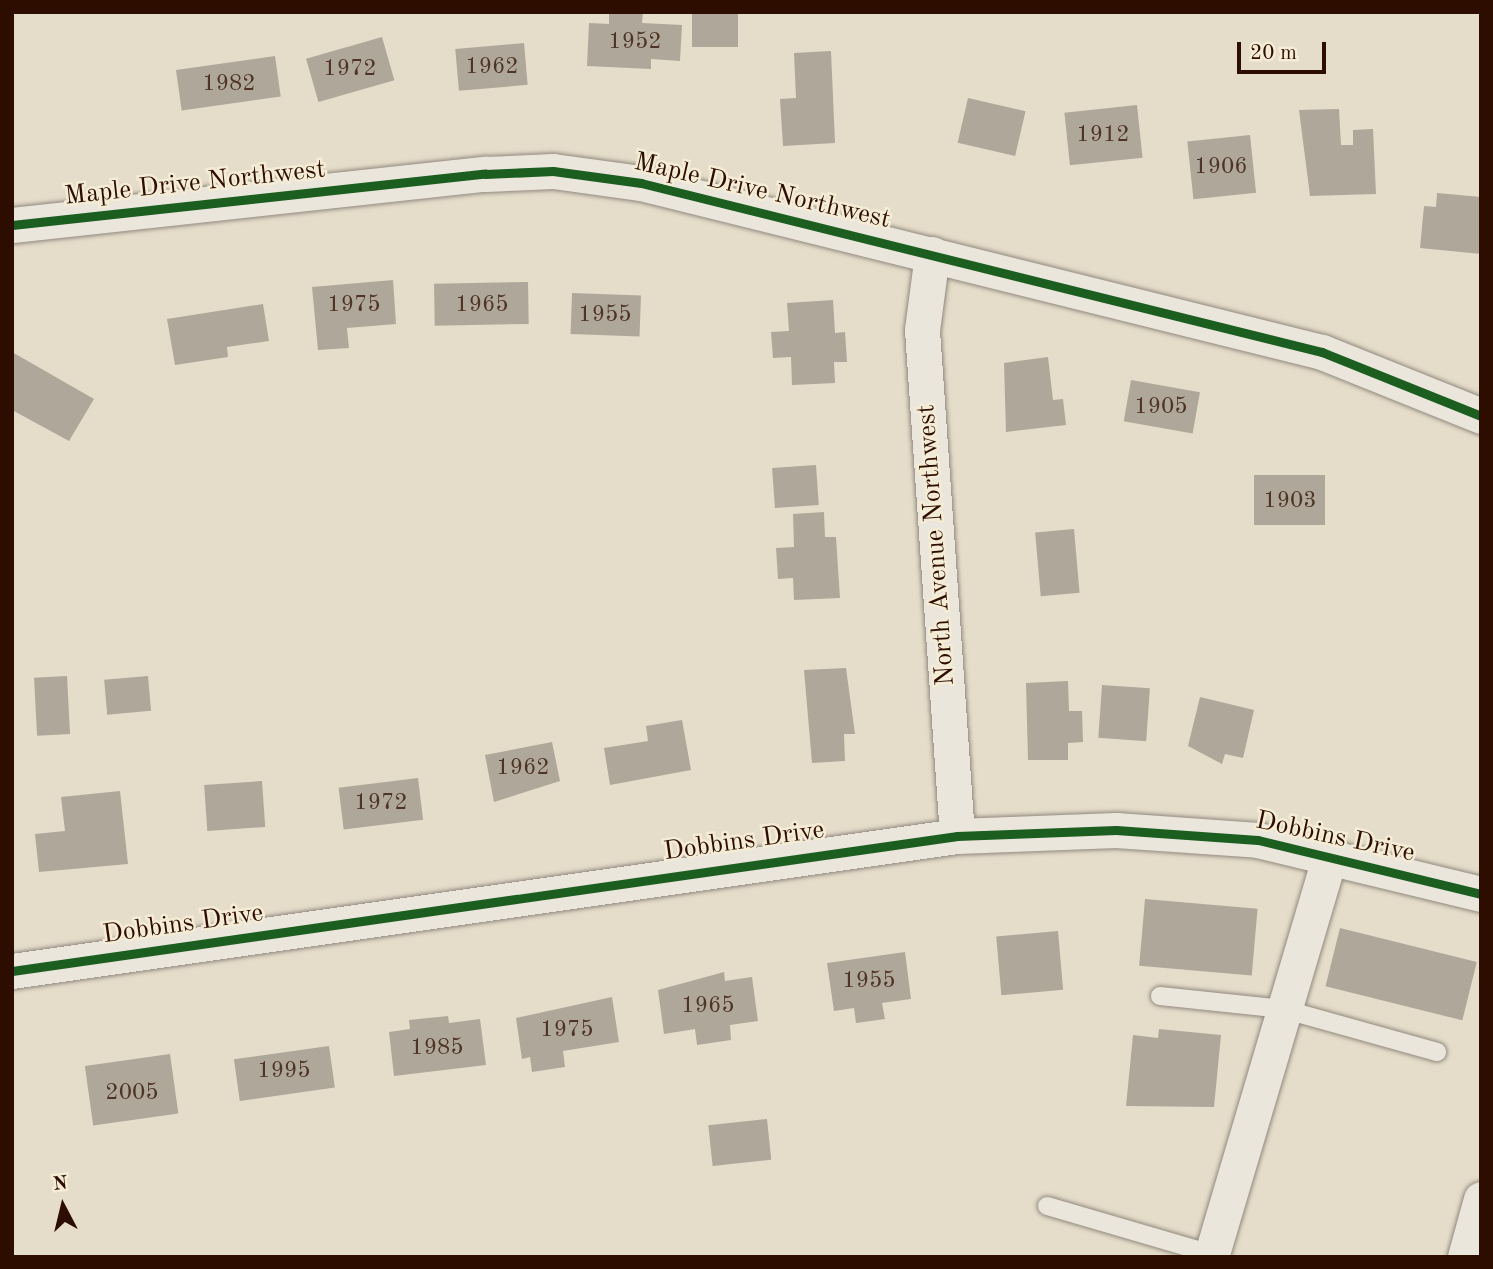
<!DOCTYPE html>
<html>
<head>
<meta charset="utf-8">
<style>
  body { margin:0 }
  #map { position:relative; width:1493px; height:1269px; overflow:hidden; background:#e5ddca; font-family:"Old Standard TT",serif }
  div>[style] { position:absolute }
  .building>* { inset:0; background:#afa79a; transform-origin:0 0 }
  .roads { filter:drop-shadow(0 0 2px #92897e) drop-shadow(0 0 2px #92897e) }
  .service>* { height:18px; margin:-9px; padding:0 9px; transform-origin:9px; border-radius:9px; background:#eae6dc }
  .minor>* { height:35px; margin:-17.5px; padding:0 17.5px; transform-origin:17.5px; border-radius:17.5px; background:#eae6dc }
  .cycleway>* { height:9px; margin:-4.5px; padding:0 4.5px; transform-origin:4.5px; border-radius:4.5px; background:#1b5e20 }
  span { translate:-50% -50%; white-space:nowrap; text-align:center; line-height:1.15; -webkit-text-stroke:5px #f5ecd5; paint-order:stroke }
  .number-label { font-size:23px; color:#4e3426 }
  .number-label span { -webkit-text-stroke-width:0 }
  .street-label { font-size:26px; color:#2d0d00 }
  .frame { position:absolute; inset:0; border:14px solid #2d0d00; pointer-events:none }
  .north { position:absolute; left:28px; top:1171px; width:70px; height:70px; -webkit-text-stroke:5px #f5ecd5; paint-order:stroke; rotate:353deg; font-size:19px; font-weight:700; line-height:28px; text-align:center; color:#2d0d00 }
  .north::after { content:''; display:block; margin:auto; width:24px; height:32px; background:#2d0d00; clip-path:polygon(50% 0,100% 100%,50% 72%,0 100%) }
  .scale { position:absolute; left:1237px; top:42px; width:89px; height:32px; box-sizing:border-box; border:4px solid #2d0d00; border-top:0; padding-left:9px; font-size:21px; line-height:24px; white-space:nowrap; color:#2d0d00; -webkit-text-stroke:5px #f5ecd5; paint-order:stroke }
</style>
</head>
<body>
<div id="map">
  <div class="building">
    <div style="clip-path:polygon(609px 12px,643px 12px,642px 23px,682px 25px,680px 61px,651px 59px,651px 69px,587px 66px,589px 23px,609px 24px)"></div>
    <div style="left:692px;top:12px;width:46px;height:35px"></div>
    <div style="left:382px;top:37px;width:45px;height:79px;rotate:74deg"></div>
    <div style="left:524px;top:43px;width:42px;height:69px;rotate:85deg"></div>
    <div style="clip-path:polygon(831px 51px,835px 143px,783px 146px,780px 99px,796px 98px,794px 53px)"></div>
    <div style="left:275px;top:56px;width:41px;height:100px;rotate:82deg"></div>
    <div style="left:968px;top:98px;width:59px;height:46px;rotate:13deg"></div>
    <div style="left:1137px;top:105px;width:53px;height:73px;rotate:84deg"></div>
    <div style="clip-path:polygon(1339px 109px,1341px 145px,1353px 145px,1353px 130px,1373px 129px,1376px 194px,1310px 196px,1299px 110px)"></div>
    <div style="left:1250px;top:135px;width:58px;height:63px;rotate:84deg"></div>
    <div style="clip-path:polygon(1437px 193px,1481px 197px,1481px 254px,1420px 248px,1424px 206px,1436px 207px)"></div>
    <div style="clip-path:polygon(393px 280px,396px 324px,347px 328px,349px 348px,318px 350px,312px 287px)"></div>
    <div style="left:528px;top:282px;width:42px;height:94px;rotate:89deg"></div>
    <div style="left:572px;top:293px;width:69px;height:41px;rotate:2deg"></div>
    <div style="clip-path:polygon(833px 300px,835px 333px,845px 332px,847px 362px,834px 362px,835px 383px,792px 385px,791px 357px,773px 358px,771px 332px,789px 331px,787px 303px)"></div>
    <div style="clip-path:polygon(263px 304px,269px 341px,227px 347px,228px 357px,175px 365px,167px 319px)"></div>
    <div style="clip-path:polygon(12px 352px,94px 399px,69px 441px,12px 410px)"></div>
    <div style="clip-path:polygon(1048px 357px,1053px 400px,1063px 399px,1066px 425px,1006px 432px,1004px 363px)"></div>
    <div style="left:1131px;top:380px;width:70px;height:42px;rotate:10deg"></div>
    <div style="left:816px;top:465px;width:40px;height:44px;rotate:86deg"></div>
    <div style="left:1325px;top:475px;width:50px;height:71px;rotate:90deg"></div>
    <div style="clip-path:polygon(824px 512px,825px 537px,836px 537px,840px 598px,794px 600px,793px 578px,778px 579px,776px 548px,794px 547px,793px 514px)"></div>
    <div style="left:1074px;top:529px;width:64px;height:39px;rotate:85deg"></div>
    <div style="clip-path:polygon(846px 668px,855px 734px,844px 734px,845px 761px,812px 763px,804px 670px)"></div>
    <div style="left:67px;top:676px;width:58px;height:33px;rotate:87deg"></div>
    <div style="left:148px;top:676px;width:35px;height:44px;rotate:85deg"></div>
    <div style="clip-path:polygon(1068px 681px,1069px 711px,1082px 711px,1083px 742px,1068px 743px,1068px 760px,1028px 760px,1026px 683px)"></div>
    <div style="left:1102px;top:685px;width:48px;height:53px;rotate:4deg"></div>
    <div style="clip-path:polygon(1200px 697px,1254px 710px,1243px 758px,1225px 754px,1222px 764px,1188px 746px)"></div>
    <div style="clip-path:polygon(682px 720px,691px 770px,610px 785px,604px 748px,648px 741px,646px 726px)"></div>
    <div style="clip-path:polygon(552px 742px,560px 781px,494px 802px,485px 755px)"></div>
    <div style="left:418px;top:778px;width:42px;height:80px;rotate:83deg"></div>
    <div style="left:262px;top:781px;width:46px;height:58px;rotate:86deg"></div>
    <div style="clip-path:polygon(120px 791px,128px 864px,39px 872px,35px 834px,65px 831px,61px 797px)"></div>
    <div style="left:1145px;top:899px;width:113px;height:67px;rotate:5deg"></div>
    <div style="left:1340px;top:928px;width:141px;height:60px;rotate:14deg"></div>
    <div style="left:1058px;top:931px;width:59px;height:62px;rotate:85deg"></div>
    <div style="clip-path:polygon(905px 952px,911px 999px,882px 1003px,885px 1019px,856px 1023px,854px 1008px,834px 1011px,827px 963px)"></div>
    <div style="clip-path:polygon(724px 972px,725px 981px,752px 977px,758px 1021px,730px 1025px,731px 1040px,697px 1045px,695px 1029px,664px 1034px,658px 990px)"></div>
    <div style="clip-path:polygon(612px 997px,619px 1042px,563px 1051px,565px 1067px,532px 1072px,530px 1057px,522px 1059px,516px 1018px)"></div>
    <div style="clip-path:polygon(448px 1016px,449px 1023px,480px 1019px,486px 1065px,394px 1076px,389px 1032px,410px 1029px,409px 1020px)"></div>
    <div style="clip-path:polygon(1159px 1029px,1221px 1035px,1214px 1107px,1126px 1106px,1133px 1035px,1158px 1038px)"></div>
    <div style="left:329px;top:1046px;width:42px;height:96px;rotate:82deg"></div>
    <div style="left:170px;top:1054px;width:60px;height:86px;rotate:82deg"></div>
    <div style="left:767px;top:1119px;width:41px;height:59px;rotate:84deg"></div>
  </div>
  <div class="roads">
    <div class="service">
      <div style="left:1160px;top:996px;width:124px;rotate:6deg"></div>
      <div style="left:1283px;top:1009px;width:160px;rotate:15.6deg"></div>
      <div style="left:1047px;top:1206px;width:178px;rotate:16.3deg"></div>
    </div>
    <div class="minor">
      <div style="left:12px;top:225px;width:476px;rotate:-6.2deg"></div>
      <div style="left:485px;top:174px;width:68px;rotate:-2.5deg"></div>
      <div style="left:553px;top:171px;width:89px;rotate:7.8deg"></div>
      <div style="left:641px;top:183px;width:702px;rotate:13.94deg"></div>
      <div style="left:1322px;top:352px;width:171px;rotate:21.9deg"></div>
      <div style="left:932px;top:254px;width:77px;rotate:97.5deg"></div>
      <div style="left:922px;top:330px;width:507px;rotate:86.04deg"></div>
      <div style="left:12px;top:971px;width:955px;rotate:-8.13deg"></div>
      <div style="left:957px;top:836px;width:159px;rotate:-2.2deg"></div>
      <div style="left:1116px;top:830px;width:142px;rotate:4deg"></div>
      <div style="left:1258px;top:840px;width:229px;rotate:13.6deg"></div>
      <div style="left:1211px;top:1257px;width:418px;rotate:-73.5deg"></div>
      <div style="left:1465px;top:1257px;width:60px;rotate:-74.6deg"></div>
    </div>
  </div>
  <div class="cycleway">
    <div style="left:12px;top:225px;width:476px;rotate:-6.2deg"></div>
    <div style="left:485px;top:174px;width:68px;rotate:-2.5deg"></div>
    <div style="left:553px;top:171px;width:89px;rotate:7.8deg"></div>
    <div style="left:641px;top:183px;width:702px;rotate:13.94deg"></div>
    <div style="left:1322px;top:352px;width:171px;rotate:21.9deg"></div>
    <div style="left:12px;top:971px;width:955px;rotate:-8.13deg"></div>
    <div style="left:957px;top:836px;width:159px;rotate:-2.2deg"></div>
    <div style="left:1116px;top:830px;width:142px;rotate:4deg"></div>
    <div style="left:1258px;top:840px;width:229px;rotate:13.6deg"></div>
  </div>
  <div class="number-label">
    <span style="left:635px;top:42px">1952</span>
    <span style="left:492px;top:67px">1962</span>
    <span style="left:350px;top:69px">1972</span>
    <span style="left:229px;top:84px">1982</span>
    <span style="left:1103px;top:135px">1912</span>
    <span style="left:1221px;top:167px">1906</span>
    <span style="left:354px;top:305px">1975</span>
    <span style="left:482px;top:305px">1965</span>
    <span style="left:605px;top:315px">1955</span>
    <span style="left:1161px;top:407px">1905</span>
    <span style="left:1290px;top:501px">1903</span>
    <span style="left:523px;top:768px">1962</span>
    <span style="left:381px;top:803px">1972</span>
    <span style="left:869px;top:981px">1955</span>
    <span style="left:708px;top:1006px">1965</span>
    <span style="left:567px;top:1030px">1975</span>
    <span style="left:437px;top:1048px">1985</span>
    <span style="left:284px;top:1071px">1995</span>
    <span style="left:132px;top:1093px">2005</span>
  </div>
  <div class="street-label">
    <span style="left:195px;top:184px;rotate:-6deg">Maple Drive Northwest</span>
    <span style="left:762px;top:192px;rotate:13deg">Maple Drive Northwest</span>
    <span style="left:937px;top:545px;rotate:-94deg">North Avenue Northwest</span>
    <span style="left:1335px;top:838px;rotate:12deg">Dobbins Drive</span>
    <span style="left:744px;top:842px;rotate:-8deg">Dobbins Drive</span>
    <span style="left:183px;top:925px;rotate:-8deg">Dobbins Drive</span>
  </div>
  <div class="frame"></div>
  <div class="north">N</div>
  <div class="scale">20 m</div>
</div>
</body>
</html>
